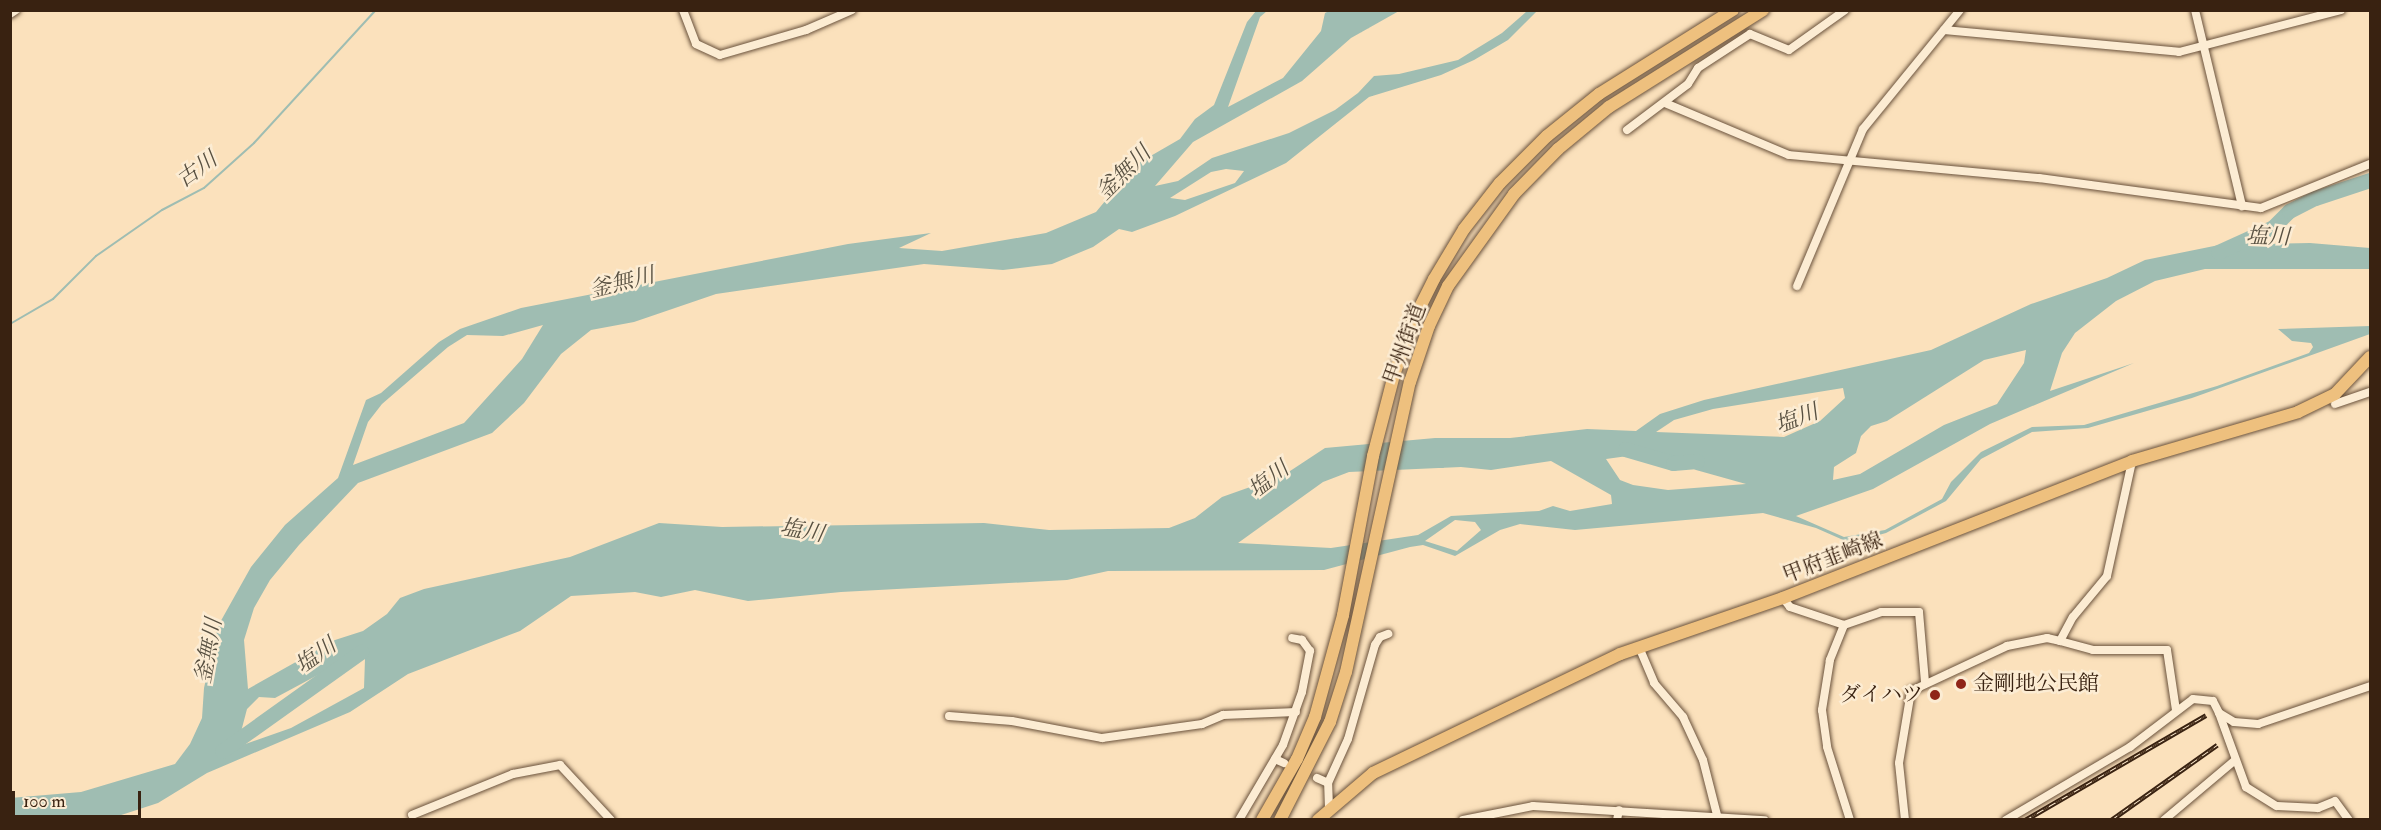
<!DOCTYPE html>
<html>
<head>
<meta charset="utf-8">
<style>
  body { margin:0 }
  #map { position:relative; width:2381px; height:830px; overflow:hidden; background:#fbe1bc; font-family:"IM FELL Double Pica","Noto Serif JP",serif }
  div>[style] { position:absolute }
  .water>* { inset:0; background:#9fbdb2 }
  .stream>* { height:2px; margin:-1px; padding:0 1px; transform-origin:1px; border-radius:1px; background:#9fbdb2 }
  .river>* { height:15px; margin:-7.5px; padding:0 7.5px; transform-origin:7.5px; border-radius:7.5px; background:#9fbdb2 }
  .roads { filter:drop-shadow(0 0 2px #6a523c) drop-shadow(0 0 2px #6a523c) }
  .minor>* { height:8px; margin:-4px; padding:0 4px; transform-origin:4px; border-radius:4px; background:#fcecd3 }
  .primary>* { height:12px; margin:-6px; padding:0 6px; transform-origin:6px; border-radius:6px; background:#eec07e }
  .trunk>* { height:12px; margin:-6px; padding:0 6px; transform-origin:6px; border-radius:6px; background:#eec07e }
  .rail>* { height:4.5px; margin-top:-2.25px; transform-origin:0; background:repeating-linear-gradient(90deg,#fcecd3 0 7px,#392211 0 14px); box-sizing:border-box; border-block:2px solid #392211 }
  .dots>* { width:16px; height:16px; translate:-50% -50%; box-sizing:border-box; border:3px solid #fcecd3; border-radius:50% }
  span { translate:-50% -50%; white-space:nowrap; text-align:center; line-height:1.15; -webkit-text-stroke:5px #fcecd3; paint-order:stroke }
  .street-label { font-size:21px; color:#392211 }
  .poi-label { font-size:21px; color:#392211 }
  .left { translate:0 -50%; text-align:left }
  .right { translate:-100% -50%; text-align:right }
  .water-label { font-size:22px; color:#585041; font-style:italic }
  .frame { position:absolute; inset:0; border:12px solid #392211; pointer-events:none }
  .scale { position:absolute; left:12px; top:791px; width:129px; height:27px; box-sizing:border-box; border:3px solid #392211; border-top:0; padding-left:8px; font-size:18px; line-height:21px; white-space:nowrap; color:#392211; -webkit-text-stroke:4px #fcecd3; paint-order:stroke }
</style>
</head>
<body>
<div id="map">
  <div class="water">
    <div style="clip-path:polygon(evenodd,1331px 10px,1399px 11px,1351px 38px,1302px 81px,1193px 142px,1155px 186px,1178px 181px,1212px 158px,1289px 133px,1335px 110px,1358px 93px,1374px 76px,1399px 74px,1458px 60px,1502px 33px,1527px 11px,1537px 11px,1508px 40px,1474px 60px,1441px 75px,1369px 97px,1286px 163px,1175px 216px,1132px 232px,1119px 229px,1093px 247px,1052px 264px,1003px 270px,924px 264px,716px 294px,634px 322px,591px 330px,561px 354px,524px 403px,492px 433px,358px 483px,299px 545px,270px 580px,254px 608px,244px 640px,248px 689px,335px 640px,363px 631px,387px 614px,400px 598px,424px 589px,570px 557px,659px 523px,722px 527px,984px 523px,1049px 530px,1169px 528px,1195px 518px,1222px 497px,1284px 475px,1325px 448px,1435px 438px,1510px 438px,1587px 429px,1636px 431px,1660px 414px,1704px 400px,1931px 350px,2031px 304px,2107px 278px,2145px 260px,2219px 245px,2310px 243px,2370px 248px,2370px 269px,2205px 269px,2155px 281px,2116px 301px,2075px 333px,2062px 353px,2050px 391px,2134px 363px,1990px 424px,1873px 489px,1796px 516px,1844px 537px,1885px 530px,1942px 499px,1951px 482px,1981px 452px,2032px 427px,2084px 425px,2217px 386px,2309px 353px,2313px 347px,2311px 343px,2292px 341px,2278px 329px,2370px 326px,2370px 334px,2192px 398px,2088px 428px,2032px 432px,1981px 459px,1946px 501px,1886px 533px,1850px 543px,1816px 528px,1763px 513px,1575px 530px,1520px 524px,1500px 530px,1455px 556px,1423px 545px,1410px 547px,1324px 570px,1108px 571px,1067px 580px,841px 592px,748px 601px,695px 590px,661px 597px,635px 592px,571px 596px,520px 631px,408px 674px,350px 712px,207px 773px,158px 803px,109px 819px,11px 820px,10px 798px,81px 792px,175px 764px,190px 744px,202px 718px,204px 688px,218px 626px,251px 567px,285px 525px,338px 478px,366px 400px,381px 393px,439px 342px,460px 329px,521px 308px,848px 244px,931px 233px,899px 248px,942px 251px,1046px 233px,1096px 212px,1135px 165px,1180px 139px,1195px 119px,1214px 105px,1247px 22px,1256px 11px,1267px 11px,1260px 17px,1228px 107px,1283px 78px,1321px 31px,1325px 13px,1331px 10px,1226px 169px,1244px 171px,1235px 183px,1185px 200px,1170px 198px,1211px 172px,1226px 169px,1331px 10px,543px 325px,522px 359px,464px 423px,353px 465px,368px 422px,382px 404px,448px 347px,467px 335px,503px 336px,543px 325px,1331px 10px,2026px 350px,2024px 363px,1997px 404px,1944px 425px,1860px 474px,1833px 480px,1834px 467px,1856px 453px,1861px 436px,1871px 426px,1887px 421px,1984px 360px,2026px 350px,1331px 10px,1843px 388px,1845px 398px,1820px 421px,1784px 437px,1656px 432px,1674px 420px,1713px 409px,1843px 388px,1331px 10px,1657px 452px,1696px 470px,1746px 484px,1668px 490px,1633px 485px,1620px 480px,1606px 459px,1657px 452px,1331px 10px,1551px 461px,1611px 495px,1612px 504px,1570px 511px,1553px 506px,1539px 511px,1451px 516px,1418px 535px,1331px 548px,1238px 543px,1323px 482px,1349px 472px,1461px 467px,1491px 470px,1551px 461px,1331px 10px,1455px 520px,1475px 522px,1481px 530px,1457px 551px,1425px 541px,1455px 520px,1331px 10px,365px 659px,364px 688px,291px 728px,237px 747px,247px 709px,259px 697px,275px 698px,340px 663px,365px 659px)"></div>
  </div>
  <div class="stream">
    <div style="left:10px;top:324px;width:50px;rotate:-30.2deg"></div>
    <div style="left:53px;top:299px;width:61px;rotate:-45deg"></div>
    <div style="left:96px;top:256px;width:80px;rotate:-34.9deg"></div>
    <div style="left:162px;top:210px;width:47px;rotate:-27.6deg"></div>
    <div style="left:204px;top:188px;width:67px;rotate:-42deg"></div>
    <div style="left:254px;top:143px;width:180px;rotate:-47.5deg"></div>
  </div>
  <div class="river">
    <div style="left:2218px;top:252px;width:60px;rotate:-24.4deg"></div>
    <div style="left:2273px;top:227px;width:23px;rotate:-45deg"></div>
    <div style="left:2289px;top:211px;width:29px;rotate:-27deg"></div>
    <div style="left:2315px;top:198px;width:58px;rotate:-18.1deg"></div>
    <div style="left:1625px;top:449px;width:50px;rotate:16.3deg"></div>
    <div style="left:1673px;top:463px;width:24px;rotate:-5deg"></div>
    <div style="left:222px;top:751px;width:171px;rotate:-35.5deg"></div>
  </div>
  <div class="roads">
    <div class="minor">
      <div style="left:683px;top:10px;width:36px;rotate:69deg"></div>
      <div style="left:696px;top:44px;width:26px;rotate:25deg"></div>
      <div style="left:720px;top:55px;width:90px;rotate:-16.2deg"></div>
      <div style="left:806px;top:30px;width:50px;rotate:-23.5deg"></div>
      <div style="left:2195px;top:10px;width:202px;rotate:76.5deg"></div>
      <div style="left:10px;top:14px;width:7px;rotate:-34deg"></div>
      <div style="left:1944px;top:30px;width:236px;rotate:5.3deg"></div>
      <div style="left:2179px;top:52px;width:167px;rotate:-14.5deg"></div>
      <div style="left:1665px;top:103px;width:134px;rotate:22.8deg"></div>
      <div style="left:1789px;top:155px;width:251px;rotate:5.3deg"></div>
      <div style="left:2039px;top:178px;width:224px;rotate:7.7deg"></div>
      <div style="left:2261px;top:208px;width:118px;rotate:-22deg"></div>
      <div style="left:1627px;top:130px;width:76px;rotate:-37deg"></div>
      <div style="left:1688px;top:84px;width:19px;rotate:-58deg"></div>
      <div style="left:1698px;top:68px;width:62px;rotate:-33.2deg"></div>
      <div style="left:1750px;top:34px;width:42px;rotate:22.3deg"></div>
      <div style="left:1789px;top:50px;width:69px;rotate:-35.5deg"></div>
      <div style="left:1797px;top:286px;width:170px;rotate:-67.2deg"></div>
      <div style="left:1863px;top:129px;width:154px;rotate:-50.8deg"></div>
      <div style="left:2335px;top:404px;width:37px;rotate:-19deg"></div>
      <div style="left:1783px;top:598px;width:11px;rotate:52deg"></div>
      <div style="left:1790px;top:607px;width:57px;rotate:18.4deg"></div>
      <div style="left:1844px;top:625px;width:39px;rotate:-19deg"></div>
      <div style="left:1881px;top:612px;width:38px"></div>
      <div style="left:1919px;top:612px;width:70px;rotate:85.1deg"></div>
      <div style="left:1844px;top:625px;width:38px;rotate:112deg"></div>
      <div style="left:1830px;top:660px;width:51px;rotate:99.1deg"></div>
      <div style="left:1822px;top:710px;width:37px;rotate:82deg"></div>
      <div style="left:1827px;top:747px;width:77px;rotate:72.5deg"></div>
      <div style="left:2060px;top:641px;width:34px;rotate:15deg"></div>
      <div style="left:2093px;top:650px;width:74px"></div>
      <div style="left:2167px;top:650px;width:61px;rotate:81.5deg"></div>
      <div style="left:1639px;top:647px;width:39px;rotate:67deg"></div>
      <div style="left:1654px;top:683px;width:45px;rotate:49.5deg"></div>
      <div style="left:1683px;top:717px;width:47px;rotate:65.1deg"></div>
      <div style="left:1703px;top:760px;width:57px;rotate:75.7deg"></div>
      <div style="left:2219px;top:713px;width:79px;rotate:70deg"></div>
      <div style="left:2246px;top:787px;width:36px;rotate:32deg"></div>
      <div style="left:2277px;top:806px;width:41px;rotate:2.8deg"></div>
      <div style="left:2318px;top:808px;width:18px;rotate:-22deg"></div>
      <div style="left:2335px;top:801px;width:24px;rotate:54deg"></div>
      <div style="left:949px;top:716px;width:63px;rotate:4.5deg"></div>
      <div style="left:1012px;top:721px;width:92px;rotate:10.7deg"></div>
      <div style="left:1102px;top:738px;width:101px;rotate:-8deg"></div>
      <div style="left:1202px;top:724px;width:23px;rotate:-23deg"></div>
      <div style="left:1223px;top:715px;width:73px;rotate:-2.4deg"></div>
      <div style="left:1275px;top:759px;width:10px;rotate:24deg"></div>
      <div style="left:1317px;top:778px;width:12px;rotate:24deg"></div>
      <div style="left:1329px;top:808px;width:25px;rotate:-92deg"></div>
      <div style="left:1328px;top:783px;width:48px;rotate:-65.6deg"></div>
      <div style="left:1348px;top:739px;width:98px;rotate:-74deg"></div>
      <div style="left:1375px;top:645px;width:9px;rotate:-58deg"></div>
      <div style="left:1380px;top:637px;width:9px;rotate:-21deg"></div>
      <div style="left:412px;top:815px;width:109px;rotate:-22.1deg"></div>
      <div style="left:513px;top:774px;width:48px;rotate:-10.8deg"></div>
      <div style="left:560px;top:765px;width:75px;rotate:47.2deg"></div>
      <div style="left:1239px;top:820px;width:87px;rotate:-59.6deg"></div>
      <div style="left:1283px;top:745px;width:56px;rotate:-70.3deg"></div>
      <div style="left:1302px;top:692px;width:42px;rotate:-79deg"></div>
      <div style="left:1310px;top:651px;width:14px;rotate:-126deg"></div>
      <div style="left:1302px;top:640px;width:10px;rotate:-169deg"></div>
      <div style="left:1463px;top:820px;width:71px;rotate:-11.3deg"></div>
      <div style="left:1533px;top:806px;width:232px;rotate:3.5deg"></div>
      <div style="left:1617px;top:820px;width:10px;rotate:-79deg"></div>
      <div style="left:1905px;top:820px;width:57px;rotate:-96deg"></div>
      <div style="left:1899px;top:763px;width:73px;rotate:-80.5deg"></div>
      <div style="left:1911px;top:691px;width:106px;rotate:-25.1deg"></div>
      <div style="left:2007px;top:646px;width:41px;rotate:-11.3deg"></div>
      <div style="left:2047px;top:638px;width:13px;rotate:13deg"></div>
      <div style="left:2060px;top:641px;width:27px;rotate:-62deg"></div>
      <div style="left:2073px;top:617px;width:53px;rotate:-50.3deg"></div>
      <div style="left:2107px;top:576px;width:118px;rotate:-77.7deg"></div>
      <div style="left:2006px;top:820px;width:144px;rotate:-30.5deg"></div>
      <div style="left:2130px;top:747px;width:79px;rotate:-37.3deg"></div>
      <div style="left:2193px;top:699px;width:20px;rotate:6deg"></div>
      <div style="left:2213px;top:701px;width:13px;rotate:63deg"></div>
      <div style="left:2219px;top:713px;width:17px;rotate:31deg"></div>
      <div style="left:2234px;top:722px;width:24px;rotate:5deg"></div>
      <div style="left:2258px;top:724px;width:118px;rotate:-18.7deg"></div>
      <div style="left:2164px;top:820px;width:92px;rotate:-40.1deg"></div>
    </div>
    <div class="primary">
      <div style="left:1318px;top:820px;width:72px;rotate:-40.5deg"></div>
      <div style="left:1373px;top:773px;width:274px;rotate:-25.7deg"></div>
      <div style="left:1620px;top:654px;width:172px;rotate:-19deg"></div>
      <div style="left:1783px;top:598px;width:375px;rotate:-21.4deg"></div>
      <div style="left:2132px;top:461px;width:173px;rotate:-16.4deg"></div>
      <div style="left:2298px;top:412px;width:41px;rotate:-25.9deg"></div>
      <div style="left:2335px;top:394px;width:51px;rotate:-46.6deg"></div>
    </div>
    <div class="trunk">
      <div style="left:1262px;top:820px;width:70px;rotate:-60.2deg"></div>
      <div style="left:1297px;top:759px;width:46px;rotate:-66.8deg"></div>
      <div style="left:1315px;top:717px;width:106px;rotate:-74.6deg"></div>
      <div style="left:1343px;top:615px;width:162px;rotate:-79.3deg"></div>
      <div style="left:1373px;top:456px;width:84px;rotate:-75.5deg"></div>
      <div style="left:1394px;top:375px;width:57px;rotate:-70.6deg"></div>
      <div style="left:1413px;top:321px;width:47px;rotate:-63.4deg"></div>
      <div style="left:1434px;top:279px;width:58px;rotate:-59deg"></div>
      <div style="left:1464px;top:229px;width:58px;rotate:-52deg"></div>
      <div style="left:1500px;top:183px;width:66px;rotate:-45deg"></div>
      <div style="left:1547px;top:136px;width:67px;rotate:-38.9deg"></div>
      <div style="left:1599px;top:94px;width:158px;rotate:-32.1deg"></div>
      <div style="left:1280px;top:820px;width:110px;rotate:-63deg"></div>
      <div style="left:1330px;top:722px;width:52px;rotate:-72.3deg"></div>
      <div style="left:1346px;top:672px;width:297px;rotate:-77.6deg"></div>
      <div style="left:1410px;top:382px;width:59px;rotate:-71.3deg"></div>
      <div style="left:1429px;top:326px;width:44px;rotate:-64.6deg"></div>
      <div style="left:1448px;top:286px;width:113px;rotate:-54.3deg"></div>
      <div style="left:1514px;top:194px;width:63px;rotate:-45.6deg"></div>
      <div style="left:1558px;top:149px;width:66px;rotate:-39.5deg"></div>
      <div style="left:1609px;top:107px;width:182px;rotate:-32.2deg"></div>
    </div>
  </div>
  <div class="rail">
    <div style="left:2025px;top:820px;width:209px;rotate:-30.1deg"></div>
    <div style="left:2111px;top:820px;width:130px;rotate:-35.3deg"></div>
  </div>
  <div class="dots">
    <div style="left:1961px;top:684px;background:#8f2418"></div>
    <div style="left:1935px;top:695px;background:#8f2418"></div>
  </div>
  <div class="street-label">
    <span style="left:1405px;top:344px;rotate:-70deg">甲州街道</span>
    <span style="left:1833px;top:558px;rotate:-21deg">甲府韮崎線</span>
  </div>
  <div class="poi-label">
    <span class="left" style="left:1973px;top:684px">金剛地公民館</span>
    <span class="right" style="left:1923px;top:695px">ダイハツ</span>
  </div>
  <div class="water-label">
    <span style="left:197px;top:170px;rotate:-36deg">古川</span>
    <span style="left:1124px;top:173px;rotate:-45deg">釜無川</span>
    <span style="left:2268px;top:237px;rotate:2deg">塩川</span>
    <span style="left:622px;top:283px;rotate:-14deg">釜無川</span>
    <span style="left:1797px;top:419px;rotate:-21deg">塩川</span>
    <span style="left:1269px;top:480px;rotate:-38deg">塩川</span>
    <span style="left:802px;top:531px;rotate:10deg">塩川</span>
    <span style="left:209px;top:651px;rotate:-80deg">釜無川</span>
    <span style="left:316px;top:656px;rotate:-36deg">塩川</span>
  </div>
  <div class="frame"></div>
  <div class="scale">100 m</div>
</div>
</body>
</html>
